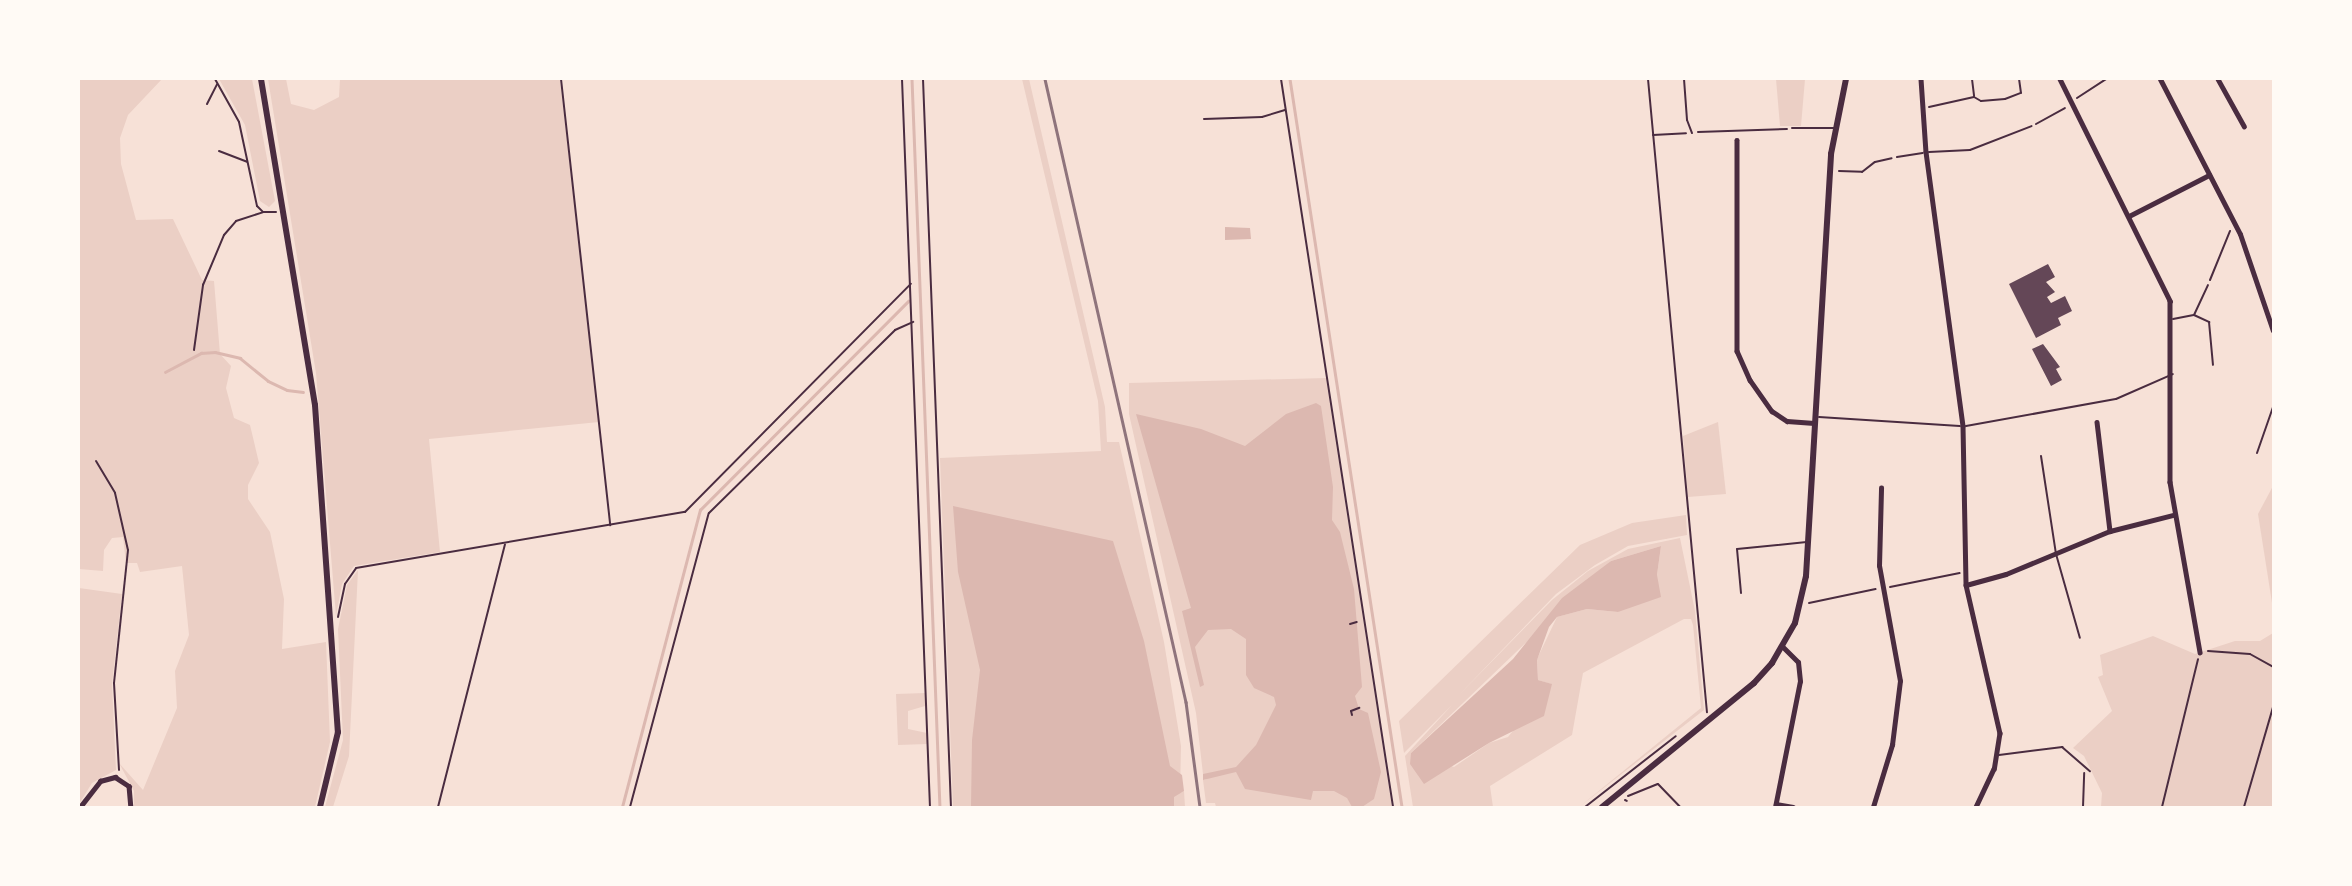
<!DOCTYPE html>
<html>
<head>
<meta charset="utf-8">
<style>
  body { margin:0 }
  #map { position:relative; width:2352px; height:886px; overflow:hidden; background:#f7e1d7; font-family:"Archivo Narrow",sans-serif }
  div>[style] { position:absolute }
  .green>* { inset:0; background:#ebcfc5 }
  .water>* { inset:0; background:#dcb8b0 }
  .stream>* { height:2.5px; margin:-1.25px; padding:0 1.25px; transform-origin:1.25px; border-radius:1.25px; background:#dcb8b0 }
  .building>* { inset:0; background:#644757 }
  .path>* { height:2px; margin:-1px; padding:0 1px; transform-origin:1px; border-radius:1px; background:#4a2c40 }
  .service>* { height:2px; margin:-1px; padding:0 1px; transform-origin:1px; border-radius:1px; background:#4a2c40 }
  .minor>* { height:4.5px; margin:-2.25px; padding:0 2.25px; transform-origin:2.25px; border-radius:2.25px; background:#4a2c40 }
  .tertiary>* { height:5px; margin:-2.5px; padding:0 2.5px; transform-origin:2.5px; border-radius:2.5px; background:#4a2c40 }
  .secondary>* { height:6px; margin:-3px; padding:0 3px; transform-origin:3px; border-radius:3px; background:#4a2c40 }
  .rail>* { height:2.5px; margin:-1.25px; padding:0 1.25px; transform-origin:1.25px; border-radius:1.25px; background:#8f747c }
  span { translate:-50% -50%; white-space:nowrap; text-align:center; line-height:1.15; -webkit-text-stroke:6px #fffaf5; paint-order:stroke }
  .frame { position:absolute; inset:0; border:80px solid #fffaf5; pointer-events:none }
</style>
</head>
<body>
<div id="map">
  <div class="green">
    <div style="clip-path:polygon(79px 79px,162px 79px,128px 115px,120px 138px,121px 164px,136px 220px,173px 219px,202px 280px,214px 281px,220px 354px,231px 366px,226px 388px,234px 418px,250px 425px,259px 463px,248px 485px,248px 499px,270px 532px,284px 599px,282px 649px,326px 642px,330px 742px,315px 807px,134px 807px,134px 791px,119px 763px,143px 790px,177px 708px,175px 671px,189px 635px,182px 566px,140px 572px,137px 563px,126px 563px,123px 537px,112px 538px,104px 550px,103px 571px,79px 569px)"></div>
    <div style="clip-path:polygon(219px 79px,252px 79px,275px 201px,269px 207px,260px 201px,245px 125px)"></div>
    <div style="clip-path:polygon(268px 79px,286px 79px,291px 104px,314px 110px,339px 97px,340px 79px,560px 79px,599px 422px,429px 439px,440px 552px,354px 566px,342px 584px,336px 616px,316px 373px)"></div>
    <div style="clip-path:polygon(1022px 79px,1029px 79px,1105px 407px,1107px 442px,1119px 442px,1164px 642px,1181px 746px,1180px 793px,1184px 791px,1185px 807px,953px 807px,940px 458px,1101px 451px,1098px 401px)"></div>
    <div style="clip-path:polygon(1776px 79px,1805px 79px,1801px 126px,1780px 126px)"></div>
    <div style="clip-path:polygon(1326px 378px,1392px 807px,1216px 807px,1215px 803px,1206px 803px,1203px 780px,1207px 779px,1203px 774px,1196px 713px,1129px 414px,1129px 383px)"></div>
    <div style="clip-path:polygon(1718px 422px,1726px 494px,1688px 497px,1683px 436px)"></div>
    <div style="clip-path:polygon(2273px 486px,2273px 609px,2258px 514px)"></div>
    <div style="clip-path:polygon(evenodd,1686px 515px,1687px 535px,1628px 546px,1595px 565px,1556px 594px,1457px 697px,1552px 600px,1588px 571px,1628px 549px,1680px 538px,1695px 611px,1704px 710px,1579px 807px,1701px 708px,1693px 625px,1691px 619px,1684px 619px,1583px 673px,1572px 735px,1490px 786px,1493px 807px,1413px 807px,1405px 756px,1452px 705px,1404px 753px,1399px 721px,1580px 545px,1632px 523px,1686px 515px,1661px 546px,1657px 575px,1618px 612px,1587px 609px,1557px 617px,1537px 659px,1538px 680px,1551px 684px,1508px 737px,1489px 743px,1454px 767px,1411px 753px,1611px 561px,1661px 546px)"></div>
    <div style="clip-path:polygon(358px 570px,349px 756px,333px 807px,325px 807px,343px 740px,338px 629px,347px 585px)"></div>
    <div style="clip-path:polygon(79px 588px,122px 594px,112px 684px,116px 770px,92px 783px,79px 804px)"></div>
    <div style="clip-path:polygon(2273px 633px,2273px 807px,2101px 807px,2102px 793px,2084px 756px,2073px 748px,2112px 711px,2098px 677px,2103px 675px,2100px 655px,2153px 636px,2195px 654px,2235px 641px,2260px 641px)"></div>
    <div style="clip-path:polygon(925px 693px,925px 706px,908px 711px,908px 729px,927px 733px,927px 744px,898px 745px,896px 694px)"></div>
  </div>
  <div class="water">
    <div style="clip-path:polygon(1225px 227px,1250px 228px,1251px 239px,1225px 240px)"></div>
    <div style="clip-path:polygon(1316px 403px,1321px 406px,1333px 487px,1332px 520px,1340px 532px,1354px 589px,1362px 687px,1355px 696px,1359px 709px,1368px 713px,1381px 772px,1374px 799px,1362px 807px,1352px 807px,1347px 798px,1334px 791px,1313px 791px,1311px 800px,1245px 789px,1236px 772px,1203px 780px,1203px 774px,1236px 767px,1256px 745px,1276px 705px,1274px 697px,1254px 688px,1246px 675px,1246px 639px,1231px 629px,1208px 630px,1195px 647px,1204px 685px,1200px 687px,1182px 611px,1191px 608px,1136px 414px,1201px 429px,1245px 446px,1286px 414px)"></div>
    <div style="clip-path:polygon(953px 506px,1113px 541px,1144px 641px,1170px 766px,1182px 775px,1184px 791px,1174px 797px,1174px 807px,971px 807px,972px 740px,980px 670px,958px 572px)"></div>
    <div style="clip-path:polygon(1661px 546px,1657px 575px,1661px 597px,1618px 612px,1587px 609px,1557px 617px,1549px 627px,1537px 660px,1538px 680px,1552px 684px,1544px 716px,1489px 743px,1424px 784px,1410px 764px,1411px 753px,1513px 659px,1562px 598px,1611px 561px)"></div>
  </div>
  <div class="stream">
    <div style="left:912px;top:79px;width:729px;rotate:87.8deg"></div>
    <div style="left:1290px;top:79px;width:737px;rotate:81.25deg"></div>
    <div style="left:165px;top:372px;width:41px;rotate:-27.8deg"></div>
    <div style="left:201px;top:353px;width:14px;rotate:-4deg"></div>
    <div style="left:215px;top:352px;width:26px;rotate:13deg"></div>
    <div style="left:240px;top:358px;width:36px;rotate:39deg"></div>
    <div style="left:268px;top:381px;width:21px;rotate:25deg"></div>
    <div style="left:287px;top:390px;width:16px;rotate:7deg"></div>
    <div style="left:622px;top:807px;width:307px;rotate:-75.3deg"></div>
    <div style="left:700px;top:510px;width:295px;rotate:-45.1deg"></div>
  </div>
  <div class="building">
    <div style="clip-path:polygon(2048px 264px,2055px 277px,2046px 282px,2055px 292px,2047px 297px,2051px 303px,2065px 296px,2072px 311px,2058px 318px,2061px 325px,2036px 338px,2009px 284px)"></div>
    <div style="clip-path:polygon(2043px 344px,2060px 367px,2056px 369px,2062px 380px,2051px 386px,2032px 349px)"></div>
  </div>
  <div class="path">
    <div style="left:215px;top:79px;width:49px;rotate:60.8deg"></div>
    <div style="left:239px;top:122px;width:86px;rotate:77.9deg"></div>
    <div style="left:257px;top:206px;width:8px;rotate:45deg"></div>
    <div style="left:263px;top:212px;width:13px"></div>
    <div style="left:561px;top:79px;width:449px;rotate:83.7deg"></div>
    <div style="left:902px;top:79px;width:729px;rotate:87.8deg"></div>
    <div style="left:923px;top:79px;width:729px;rotate:87.8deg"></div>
    <div style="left:1281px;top:79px;width:737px;rotate:81.25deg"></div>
    <div style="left:1648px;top:79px;width:636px;rotate:84.68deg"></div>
    <div style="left:1972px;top:79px;width:17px;rotate:83deg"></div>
    <div style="left:2077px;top:98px;width:35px;rotate:-33deg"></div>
    <div style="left:207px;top:104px;width:22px;rotate:-63deg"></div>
    <div style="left:1929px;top:107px;width:46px;rotate:-12.5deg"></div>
    <div style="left:1974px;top:97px;width:8px;rotate:30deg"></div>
    <div style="left:1981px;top:101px;width:24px;rotate:-5deg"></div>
    <div style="left:2005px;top:99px;width:17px;rotate:-21deg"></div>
    <div style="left:2021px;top:93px;width:14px;rotate:-98deg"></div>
    <div style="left:1204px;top:119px;width:58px;rotate:-2deg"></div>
    <div style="left:1262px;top:117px;width:24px;rotate:-17deg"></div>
    <div style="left:2036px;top:124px;width:33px;rotate:-29deg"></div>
    <div style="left:1698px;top:132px;width:89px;rotate:-1.9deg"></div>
    <div style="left:1653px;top:135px;width:33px;rotate:-3deg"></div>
    <div style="left:219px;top:151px;width:30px;rotate:21deg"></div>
    <div style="left:1839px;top:171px;width:23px;rotate:2deg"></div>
    <div style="left:1862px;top:172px;width:16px;rotate:-38deg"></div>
    <div style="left:1875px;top:162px;width:17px;rotate:-13deg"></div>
    <div style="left:2210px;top:280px;width:53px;rotate:-67.8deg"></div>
    <div style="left:194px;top:350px;width:66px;rotate:-82.1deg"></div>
    <div style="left:203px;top:285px;width:54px;rotate:-67.2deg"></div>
    <div style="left:224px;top:235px;width:18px;rotate:-49deg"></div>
    <div style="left:236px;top:221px;width:28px;rotate:-18deg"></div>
    <div style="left:96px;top:461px;width:37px;rotate:59deg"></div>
    <div style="left:115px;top:493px;width:58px;rotate:77.2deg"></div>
    <div style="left:128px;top:550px;width:134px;rotate:96deg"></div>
    <div style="left:114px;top:683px;width:87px;rotate:86.7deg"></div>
    <div style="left:1890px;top:587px;width:71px;rotate:-11.3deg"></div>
    <div style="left:1809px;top:603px;width:68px;rotate:-11.8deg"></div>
    <div style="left:338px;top:617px;width:34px;rotate:-78deg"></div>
    <div style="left:345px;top:584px;width:19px;rotate:-55deg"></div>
    <div style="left:356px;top:568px;width:334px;rotate:-9.7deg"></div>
    <div style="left:685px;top:512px;width:321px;rotate:-45.3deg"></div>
    <div style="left:1350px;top:624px;width:7px;rotate:-16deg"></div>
    <div style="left:2208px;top:651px;width:42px;rotate:4.1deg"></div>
    <div style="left:2250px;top:654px;width:26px;rotate:29deg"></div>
    <div style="left:1352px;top:715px;width:4px;rotate:-104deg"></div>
    <div style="left:1351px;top:711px;width:9px;rotate:-21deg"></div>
    <div style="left:1628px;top:796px;width:32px;rotate:-22deg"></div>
    <div style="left:1658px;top:784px;width:32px;rotate:46deg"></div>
    <div style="left:1625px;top:800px;width:2px;rotate:27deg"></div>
    <div style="left:438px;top:807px;width:271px;rotate:-75.7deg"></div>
    <div style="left:630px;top:807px;width:304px;rotate:-75deg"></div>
    <div style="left:709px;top:513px;width:261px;rotate:-44.5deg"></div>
    <div style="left:895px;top:330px;width:20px;rotate:-24deg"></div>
    <div style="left:1585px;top:807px;width:115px;rotate:-38deg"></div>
    <div style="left:2083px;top:807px;width:34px;rotate:-88deg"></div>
    <div style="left:2162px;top:807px;width:152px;rotate:-76.3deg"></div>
    <div style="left:2244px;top:807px;width:104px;rotate:-73.8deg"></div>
  </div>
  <div class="service">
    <div style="left:1684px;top:79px;width:41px;rotate:85.8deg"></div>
    <div style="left:1687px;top:120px;width:14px;rotate:69deg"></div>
    <div style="left:1792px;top:128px;width:42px"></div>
    <div style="left:1929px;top:152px;width:41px;rotate:-2.8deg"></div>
    <div style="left:1970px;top:150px;width:66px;rotate:-21.2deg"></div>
    <div style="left:1897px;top:157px;width:26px;rotate:-9deg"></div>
    <div style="left:2194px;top:315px;width:17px;rotate:25deg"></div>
    <div style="left:2209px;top:322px;width:43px;rotate:84.7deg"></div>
    <div style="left:2173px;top:319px;width:21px;rotate:-11deg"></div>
    <div style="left:2194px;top:315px;width:33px;rotate:-65deg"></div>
    <div style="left:1819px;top:417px;width:141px;rotate:3.7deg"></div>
    <div style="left:1966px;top:426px;width:152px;rotate:-10.2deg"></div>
    <div style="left:2116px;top:399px;width:62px;rotate:-23.7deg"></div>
    <div style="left:2257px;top:453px;width:49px;rotate:-70.8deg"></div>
    <div style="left:2041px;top:456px;width:99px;rotate:81.3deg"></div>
    <div style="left:2056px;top:554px;width:87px;rotate:74.1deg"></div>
    <div style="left:1741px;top:593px;width:44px;rotate:-95.2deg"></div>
    <div style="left:1737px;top:549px;width:70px;rotate:-5.7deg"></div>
    <div style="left:1999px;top:755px;width:64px;rotate:-7.2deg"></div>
    <div style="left:2062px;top:747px;width:37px;rotate:41deg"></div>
  </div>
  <div class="minor">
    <div style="left:1921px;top:79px;width:73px;rotate:86.1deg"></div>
    <div style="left:1926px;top:152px;width:276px;rotate:82.3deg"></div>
    <div style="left:1963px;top:426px;width:159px;rotate:88.9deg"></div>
    <div style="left:1966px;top:585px;width:152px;rotate:77.1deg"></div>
    <div style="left:2000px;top:733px;width:36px;rotate:99deg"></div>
    <div style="left:1994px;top:769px;width:42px;rotate:115.3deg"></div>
    <div style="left:2060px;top:79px;width:248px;rotate:63.6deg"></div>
    <div style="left:2170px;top:301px;width:181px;rotate:90deg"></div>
    <div style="left:2170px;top:482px;width:173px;rotate:80deg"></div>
    <div style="left:2218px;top:79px;width:54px;rotate:61deg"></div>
    <div style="left:1737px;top:140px;width:211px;rotate:90deg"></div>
    <div style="left:1737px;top:351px;width:32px;rotate:66deg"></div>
    <div style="left:1750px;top:380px;width:38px;rotate:55deg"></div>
    <div style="left:1772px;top:411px;width:18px;rotate:34deg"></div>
    <div style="left:1787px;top:421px;width:27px;rotate:4deg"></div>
    <div style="left:2129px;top:216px;width:90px;rotate:-27.1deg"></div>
    <div style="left:2097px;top:422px;width:110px;rotate:83.2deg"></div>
    <div style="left:1966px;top:585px;width:41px;rotate:-15.4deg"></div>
    <div style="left:2006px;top:574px;width:113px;rotate:-22.5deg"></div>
    <div style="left:2110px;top:531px;width:65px;rotate:-14.3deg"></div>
    <div style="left:1776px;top:804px;width:17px;rotate:10deg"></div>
    <div style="left:80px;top:807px;width:33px;rotate:-52deg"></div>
    <div style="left:100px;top:781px;width:16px;rotate:-15deg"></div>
    <div style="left:115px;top:777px;width:17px;rotate:33deg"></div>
    <div style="left:129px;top:786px;width:21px;rotate:85deg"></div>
    <div style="left:1873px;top:807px;width:65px;rotate:-73deg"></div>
    <div style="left:1892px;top:745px;width:64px;rotate:-82.9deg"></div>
    <div style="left:1900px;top:681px;width:117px;rotate:-100.3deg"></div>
    <div style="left:1879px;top:566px;width:78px;rotate:-88.5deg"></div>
  </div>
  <div class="tertiary">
    <div style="left:2160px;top:79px;width:174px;rotate:62.7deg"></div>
    <div style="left:2240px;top:234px;width:102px;rotate:71.2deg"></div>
    <div style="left:1775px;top:807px;width:128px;rotate:-78.8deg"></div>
    <div style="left:1800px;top:681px;width:19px;rotate:-96deg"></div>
    <div style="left:1798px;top:662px;width:21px;rotate:-135deg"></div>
  </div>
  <div class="secondary">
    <div style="left:261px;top:79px;width:330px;rotate:80.6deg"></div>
    <div style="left:315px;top:405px;width:328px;rotate:86deg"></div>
    <div style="left:338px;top:732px;width:77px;rotate:103.5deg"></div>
    <div style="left:1602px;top:807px;width:196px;rotate:-39.2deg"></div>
    <div style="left:1754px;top:683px;width:27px;rotate:-48deg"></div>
    <div style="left:1772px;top:663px;width:46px;rotate:-60.1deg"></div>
    <div style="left:1795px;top:623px;width:48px;rotate:-76.8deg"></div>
    <div style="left:1806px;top:576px;width:423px;rotate:-86.6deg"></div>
    <div style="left:1831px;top:154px;width:76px;rotate:-78.7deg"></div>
  </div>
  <div class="rail">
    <div style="left:1045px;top:79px;width:639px;rotate:77.25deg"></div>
    <div style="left:1186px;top:702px;width:106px;rotate:82.4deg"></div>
  </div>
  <div class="frame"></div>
</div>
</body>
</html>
